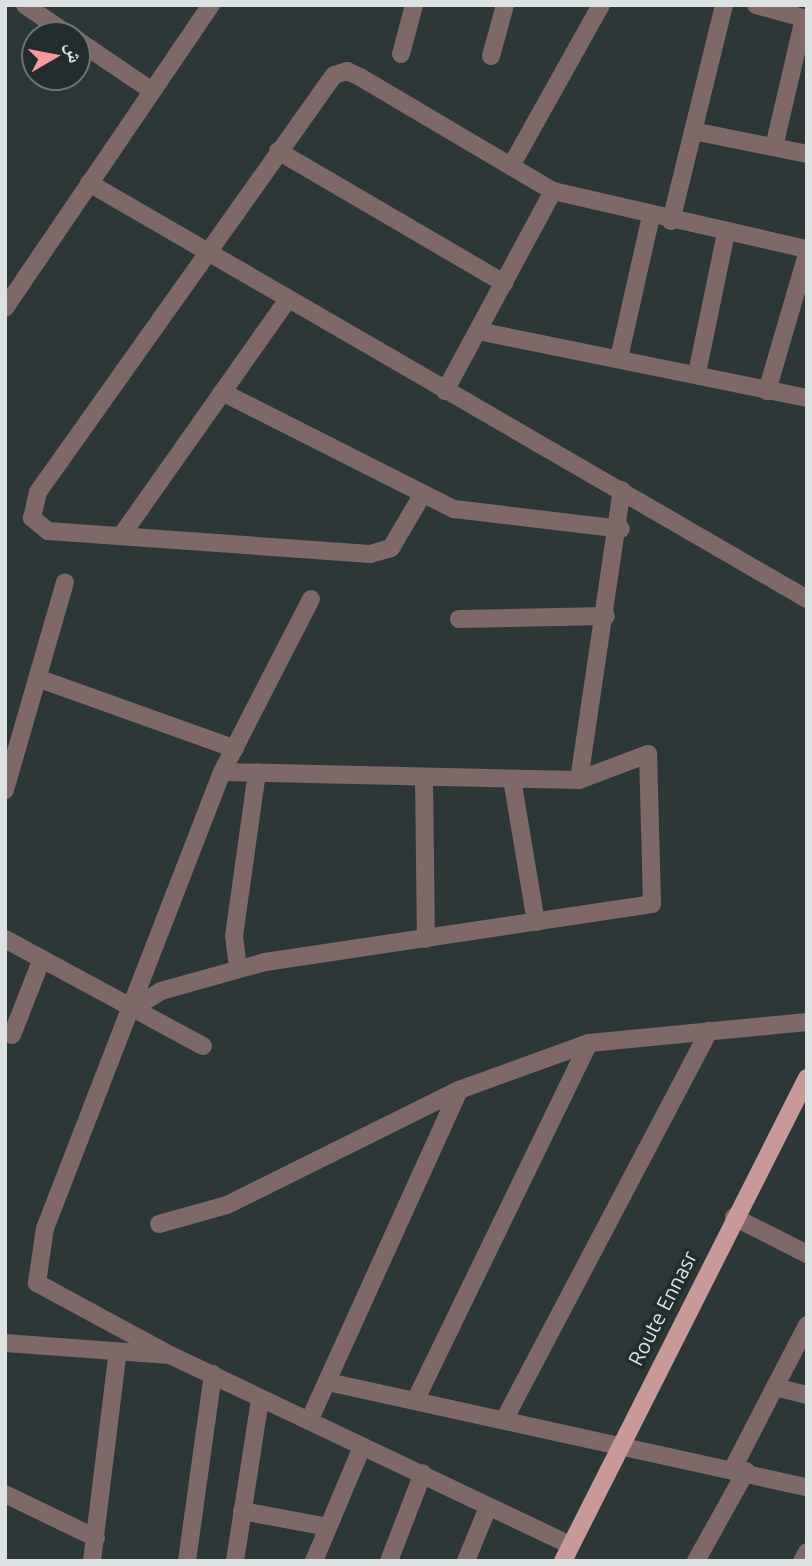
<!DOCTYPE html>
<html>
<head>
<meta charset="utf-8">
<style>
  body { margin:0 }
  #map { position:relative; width:812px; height:1566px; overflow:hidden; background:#2d3737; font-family:Ubuntu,"Noto Naskh Arabic",sans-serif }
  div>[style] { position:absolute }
  .minor>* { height:18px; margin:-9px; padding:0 9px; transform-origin:9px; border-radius:9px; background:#7f6868 }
  .major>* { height:18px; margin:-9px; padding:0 9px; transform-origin:9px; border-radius:9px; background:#c79a99 }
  span { translate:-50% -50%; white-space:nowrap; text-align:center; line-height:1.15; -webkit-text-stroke:7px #242d2d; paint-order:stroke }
  .street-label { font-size:21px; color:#dce2e2 }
  .frame { position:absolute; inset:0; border:7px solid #dce2e2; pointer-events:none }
  .north { position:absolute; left:21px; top:21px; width:70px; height:70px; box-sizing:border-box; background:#242d2d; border:2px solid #6e7575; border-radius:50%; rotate:80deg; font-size:19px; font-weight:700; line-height:28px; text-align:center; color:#dce2e2 }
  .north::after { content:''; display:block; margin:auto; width:24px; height:32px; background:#f59b9b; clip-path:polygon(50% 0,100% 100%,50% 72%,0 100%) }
</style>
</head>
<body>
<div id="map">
  <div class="minor">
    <div style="left:25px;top:5px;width:53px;rotate:34.3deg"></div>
    <div style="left:756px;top:5px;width:53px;rotate:15.4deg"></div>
    <div style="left:77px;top:40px;width:91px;rotate:34.2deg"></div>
    <div style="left:401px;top:54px;width:51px;rotate:-75.1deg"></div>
    <div style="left:491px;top:56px;width:53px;rotate:-74.6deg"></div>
    <div style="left:693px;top:131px;width:116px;rotate:11.4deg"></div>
    <div style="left:774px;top:147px;width:132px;rotate:-76.9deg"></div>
    <div style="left:278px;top:151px;width:262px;rotate:30.3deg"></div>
    <div style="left:511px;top:166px;width:184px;rotate:-60.8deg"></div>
    <div style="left:89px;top:183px;width:830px;rotate:30.09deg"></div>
    <div style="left:671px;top:221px;width:222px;rotate:-76.2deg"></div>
    <div style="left:5px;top:308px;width:366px;rotate:-55.8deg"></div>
    <div style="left:478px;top:331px;width:336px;rotate:11.5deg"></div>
    <div style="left:619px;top:358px;width:146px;rotate:-77.3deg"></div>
    <div style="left:697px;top:373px;width:143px;rotate:-78.3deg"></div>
    <div style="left:445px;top:391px;width:227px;rotate:-61.6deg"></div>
    <div style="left:767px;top:391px;width:143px;rotate:-73.7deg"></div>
    <div style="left:222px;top:392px;width:260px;rotate:26.8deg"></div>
    <div style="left:454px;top:509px;width:168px;rotate:6.8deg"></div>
    <div style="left:421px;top:497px;width:59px;rotate:120.5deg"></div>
    <div style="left:391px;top:548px;width:22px;rotate:164deg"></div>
    <div style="left:370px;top:554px;width:323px;rotate:-175.9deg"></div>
    <div style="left:48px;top:531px;width:21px;rotate:-141deg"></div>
    <div style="left:32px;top:518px;width:27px;rotate:-77deg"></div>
    <div style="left:38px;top:492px;width:511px;rotate:-54.63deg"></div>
    <div style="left:334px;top:75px;width:14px;rotate:-17deg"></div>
    <div style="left:347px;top:71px;width:14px;rotate:25deg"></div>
    <div style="left:360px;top:77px;width:224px;rotate:30.6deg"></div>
    <div style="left:553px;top:191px;width:261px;rotate:12.9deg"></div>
    <div style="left:121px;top:536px;width:288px;rotate:-54.8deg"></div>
    <div style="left:311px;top:599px;width:195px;rotate:117.2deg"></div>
    <div style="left:222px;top:772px;width:489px;rotate:111.2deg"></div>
    <div style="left:45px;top:1228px;width:56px;rotate:98.3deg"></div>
    <div style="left:37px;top:1283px;width:151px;rotate:28.4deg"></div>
    <div style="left:170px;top:1355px;width:443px;rotate:25.4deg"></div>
    <div style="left:459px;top:619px;width:147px;rotate:-1.2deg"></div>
    <div style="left:40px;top:679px;width:207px;rotate:19.7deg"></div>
    <div style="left:424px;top:778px;width:161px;rotate:89.3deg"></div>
    <div style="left:512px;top:779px;width:145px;rotate:80.5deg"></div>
    <div style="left:579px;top:780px;width:293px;rotate:-81.6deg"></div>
    <div style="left:5px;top:790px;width:216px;rotate:-73.9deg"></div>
    <div style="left:5px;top:939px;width:225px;rotate:28.4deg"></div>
    <div style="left:238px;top:968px;width:32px;rotate:-97deg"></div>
    <div style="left:234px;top:936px;width:165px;rotate:-82deg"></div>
    <div style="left:133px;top:1008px;width:33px;rotate:-31deg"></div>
    <div style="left:161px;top:991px;width:108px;rotate:-15.6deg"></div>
    <div style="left:265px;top:962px;width:391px;rotate:-8.5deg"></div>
    <div style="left:652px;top:904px;width:150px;rotate:-91.5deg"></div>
    <div style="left:648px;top:754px;width:74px;rotate:159.4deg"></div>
    <div style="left:579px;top:780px;width:357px;rotate:-178.7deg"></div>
    <div style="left:12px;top:1035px;width:79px;rotate:-68.6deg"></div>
    <div style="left:734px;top:1217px;width:82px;rotate:26.9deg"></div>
    <div style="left:159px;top:1224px;width:71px;rotate:-15.6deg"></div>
    <div style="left:227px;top:1205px;width:259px;rotate:-26.4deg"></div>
    <div style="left:5px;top:1343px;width:162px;rotate:4.2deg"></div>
    <div style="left:328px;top:1382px;width:490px;rotate:12.4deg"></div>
    <div style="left:775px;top:1387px;width:33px;rotate:14deg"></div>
    <div style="left:415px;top:1401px;width:398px;rotate:-64.1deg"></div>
    <div style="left:504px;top:1420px;width:440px;rotate:-62.2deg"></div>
    <div style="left:309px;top:1421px;width:363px;rotate:-65.6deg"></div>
    <div style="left:459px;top:1090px;width:138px;rotate:-19.9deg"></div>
    <div style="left:589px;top:1043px;width:219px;rotate:-5.5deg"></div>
    <div style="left:733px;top:1468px;width:161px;rotate:-62.6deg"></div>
    <div style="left:5px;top:1494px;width:101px;rotate:25.8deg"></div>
    <div style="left:242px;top:1511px;width:87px;rotate:10.5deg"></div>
    <div style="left:92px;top:1561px;width:207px;rotate:-83deg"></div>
    <div style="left:187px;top:1561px;width:189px;rotate:-82.1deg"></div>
    <div style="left:235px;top:1561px;width:164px;rotate:-81.2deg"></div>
    <div style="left:314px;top:1561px;width:124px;rotate:-67.2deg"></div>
    <div style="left:389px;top:1561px;width:94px;rotate:-68.9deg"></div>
    <div style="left:466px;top:1561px;width:58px;rotate:-67.8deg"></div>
    <div style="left:696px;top:1561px;width:103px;rotate:-60.9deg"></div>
    <div style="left:802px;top:1561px;width:10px;rotate:-61deg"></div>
  </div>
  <div class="major">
    <div style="left:563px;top:1561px;width:541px;rotate:-63.2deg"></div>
  </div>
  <div class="street-label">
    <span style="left:662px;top:1308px;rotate:-63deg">Route Ennasr</span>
  </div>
  <div class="frame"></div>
  <div class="north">ش</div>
</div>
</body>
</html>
